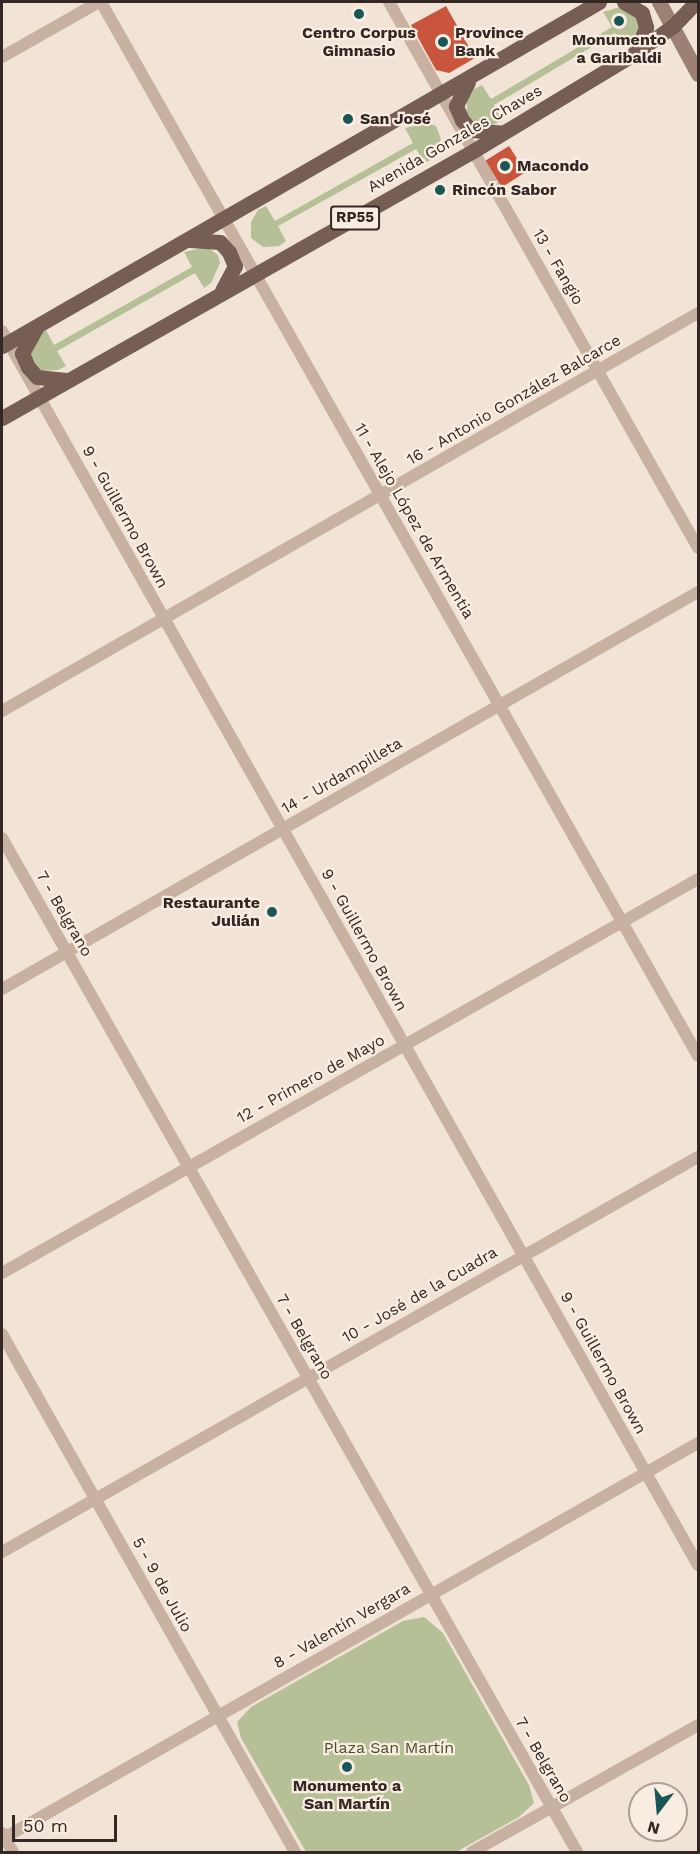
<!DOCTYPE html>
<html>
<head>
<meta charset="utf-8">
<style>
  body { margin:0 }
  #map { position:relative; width:700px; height:1854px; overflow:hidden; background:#f1e3d6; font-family:"Work Sans",sans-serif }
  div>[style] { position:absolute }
  .green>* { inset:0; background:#b5c096 }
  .building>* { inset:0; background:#c9553c; transform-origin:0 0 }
  .street>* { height:12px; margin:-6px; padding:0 6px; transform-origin:6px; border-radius:6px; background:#c9b1a2 }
  .secondary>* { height:15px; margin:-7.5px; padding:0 7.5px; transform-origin:7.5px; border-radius:7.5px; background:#9c8074 }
  .primary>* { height:15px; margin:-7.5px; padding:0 7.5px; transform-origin:7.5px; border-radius:7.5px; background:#765e55 }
  .dots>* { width:16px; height:16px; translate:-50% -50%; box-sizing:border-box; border:3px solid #f9ede2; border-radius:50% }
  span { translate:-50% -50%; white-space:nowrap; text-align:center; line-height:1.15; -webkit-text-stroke:4.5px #f9ede2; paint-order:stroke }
  .shield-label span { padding:2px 4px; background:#f9ede2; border:2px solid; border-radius:4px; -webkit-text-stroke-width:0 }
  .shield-label { font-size:15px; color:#342825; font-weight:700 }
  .poi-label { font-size:16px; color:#342825; font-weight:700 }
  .left { translate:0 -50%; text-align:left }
  .right { translate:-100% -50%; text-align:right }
  .street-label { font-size:16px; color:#342825 }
  .park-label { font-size:16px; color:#465228 }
  .frame { position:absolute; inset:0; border:3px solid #342825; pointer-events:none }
  .north { position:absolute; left:628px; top:1782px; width:60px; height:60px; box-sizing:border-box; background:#f9ede2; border:2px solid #aa9e96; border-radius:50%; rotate:196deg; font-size:16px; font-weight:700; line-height:24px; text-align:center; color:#342825 }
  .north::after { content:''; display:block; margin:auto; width:21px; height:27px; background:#1a5656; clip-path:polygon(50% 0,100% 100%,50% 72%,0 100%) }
  .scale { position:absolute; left:12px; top:1815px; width:105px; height:27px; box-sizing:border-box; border:3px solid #342825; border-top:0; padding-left:8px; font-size:18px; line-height:21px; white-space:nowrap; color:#342825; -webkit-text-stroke:4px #f9ede2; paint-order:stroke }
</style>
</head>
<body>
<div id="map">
  <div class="green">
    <div style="clip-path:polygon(620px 7px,634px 11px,640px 23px,631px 43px,623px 48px,615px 33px,494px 105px,502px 120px,495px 124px,479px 126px,467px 116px,467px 101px,474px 89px,482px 85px,491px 99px,612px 27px,603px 12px)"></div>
    <div style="clip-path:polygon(428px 123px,436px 126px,441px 139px,432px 159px,425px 163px,416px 149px,278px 226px,286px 241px,279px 246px,263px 247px,251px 238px,251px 222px,258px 210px,266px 206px,275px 221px,413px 143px,405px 128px)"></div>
    <div style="clip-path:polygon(207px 247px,218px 255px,220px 263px,211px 283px,204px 288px,195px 273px,57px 351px,66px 366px,58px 370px,42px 371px,35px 368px,29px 355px,38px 335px,46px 330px,54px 345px,192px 267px,184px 252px)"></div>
    <div style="clip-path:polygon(424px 1617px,443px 1633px,529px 1785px,534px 1803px,519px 1817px,456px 1852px,306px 1852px,241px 1738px,237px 1722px,251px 1707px,403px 1621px)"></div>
  </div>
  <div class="building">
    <div style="clip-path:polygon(446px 6px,475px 58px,449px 73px,436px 70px,411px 25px)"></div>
    <div style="left:509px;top:146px;width:31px;height:28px;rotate:58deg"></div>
  </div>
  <div class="street">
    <div style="left:101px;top:2px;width:1211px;rotate:60.47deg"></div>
    <div style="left:389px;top:2px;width:627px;rotate:60.49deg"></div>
    <div style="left:2px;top:57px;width:112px;rotate:-29.6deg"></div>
    <div style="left:2px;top:331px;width:1417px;rotate:60.58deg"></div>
    <div style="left:2px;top:711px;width:802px;rotate:-29.76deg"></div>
    <div style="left:2px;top:838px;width:1166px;rotate:60.44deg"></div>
    <div style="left:2px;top:989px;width:801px;rotate:-29.7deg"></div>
    <div style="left:2px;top:1273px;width:800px;rotate:-29.51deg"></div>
    <div style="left:2px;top:1334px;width:595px;rotate:60.51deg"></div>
    <div style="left:2px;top:1552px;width:800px;rotate:-29.58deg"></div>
    <div style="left:2px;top:1833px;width:22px;rotate:60deg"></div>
    <div style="left:2px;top:1839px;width:801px;rotate:-29.64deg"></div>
    <div style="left:472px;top:1852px;width:259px;rotate:-29.3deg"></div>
  </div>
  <div class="secondary">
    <div style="left:659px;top:2px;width:82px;rotate:61.6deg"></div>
  </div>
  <div class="primary">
    <div style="left:624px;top:2px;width:21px;rotate:31deg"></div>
    <div style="left:642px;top:13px;width:15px;rotate:74deg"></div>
    <div style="left:646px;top:27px;width:25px;rotate:113deg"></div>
    <div style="left:468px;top:82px;width:27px;rotate:117deg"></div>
    <div style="left:456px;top:106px;width:15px;rotate:67deg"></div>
    <div style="left:462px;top:120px;width:13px;rotate:48deg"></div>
    <div style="left:471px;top:130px;width:32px;rotate:5deg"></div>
    <div style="left:190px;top:240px;width:30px;rotate:4deg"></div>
    <div style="left:220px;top:242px;width:13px;rotate:48deg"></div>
    <div style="left:229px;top:252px;width:15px;rotate:67deg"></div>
    <div style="left:235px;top:266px;width:27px;rotate:118deg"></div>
    <div style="left:36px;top:328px;width:29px;rotate:119deg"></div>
    <div style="left:22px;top:353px;width:15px;rotate:67deg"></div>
    <div style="left:28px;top:367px;width:13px;rotate:48deg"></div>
    <div style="left:37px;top:377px;width:31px;rotate:6deg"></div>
    <div style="left:2px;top:346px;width:689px;rotate:-29.95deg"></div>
    <div style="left:2px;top:418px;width:541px;rotate:-29.55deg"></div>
    <div style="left:473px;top:151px;width:186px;rotate:-31.1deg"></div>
    <div style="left:632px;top:55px;width:50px;rotate:-35.3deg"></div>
    <div style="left:673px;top:26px;width:33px;rotate:-46deg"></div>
  </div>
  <div class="dots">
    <div style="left:359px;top:14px;background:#1a5656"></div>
    <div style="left:619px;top:21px;background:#1a5656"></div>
    <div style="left:443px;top:42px;background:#1a5656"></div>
    <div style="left:348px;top:119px;background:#1a5656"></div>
    <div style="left:505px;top:166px;background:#1a5656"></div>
    <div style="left:440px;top:190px;background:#1a5656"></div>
    <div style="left:272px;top:912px;background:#1a5656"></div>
    <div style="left:347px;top:1767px;background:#1a5656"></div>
  </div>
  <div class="shield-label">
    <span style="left:355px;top:218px">RP55</span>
  </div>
  <div class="poi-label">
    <span style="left:359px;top:42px">Centro Corpus<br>Gimnasio</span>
    <span class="left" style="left:455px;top:42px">Province<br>Bank</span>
    <span style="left:619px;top:49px">Monumento<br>a Garibaldi</span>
    <span class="left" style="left:360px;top:119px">San José</span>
    <span class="left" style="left:517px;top:166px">Macondo</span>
    <span class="left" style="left:452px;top:190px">Rincón Sabor</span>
    <span class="right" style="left:260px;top:912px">Restaurante<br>Julián</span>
    <span style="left:347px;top:1795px">Monumento a<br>San Martín</span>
  </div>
  <div class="street-label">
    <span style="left:455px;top:139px;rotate:-30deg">Avenida Gonzales Chaves</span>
    <span style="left:558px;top:267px;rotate:60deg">13 - Fangio</span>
    <span style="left:514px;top:400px;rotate:-30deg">16 - Antonio González Balcarce</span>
    <span style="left:125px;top:517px;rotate:61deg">9 - Guillermo Brown</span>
    <span style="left:414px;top:521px;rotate:60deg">11 - Alejo López de Armentia</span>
    <span style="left:342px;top:776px;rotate:-30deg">14 - Urdampilleta</span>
    <span style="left:64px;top:914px;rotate:60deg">7 - Belgrano</span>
    <span style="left:364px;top:940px;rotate:61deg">9 - Guillermo Brown</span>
    <span style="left:311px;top:1079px;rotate:-29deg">12 - Primero de Mayo</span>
    <span style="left:420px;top:1295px;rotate:-30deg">10 - José de la Cuadra</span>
    <span style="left:304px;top:1337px;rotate:60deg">7 - Belgrano</span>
    <span style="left:603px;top:1363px;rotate:61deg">9 - Guillermo Brown</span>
    <span style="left:162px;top:1585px;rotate:61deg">5 - 9 de Julio</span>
    <span style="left:342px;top:1626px;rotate:-30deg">8 - Valentín Vergara</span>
    <span style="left:543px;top:1760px;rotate:60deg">7 - Belgrano</span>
  </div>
  <div class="park-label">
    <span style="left:389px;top:1748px">Plaza San Martín</span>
  </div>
  <div class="frame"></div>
  <div class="north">N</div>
  <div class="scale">50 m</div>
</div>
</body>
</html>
